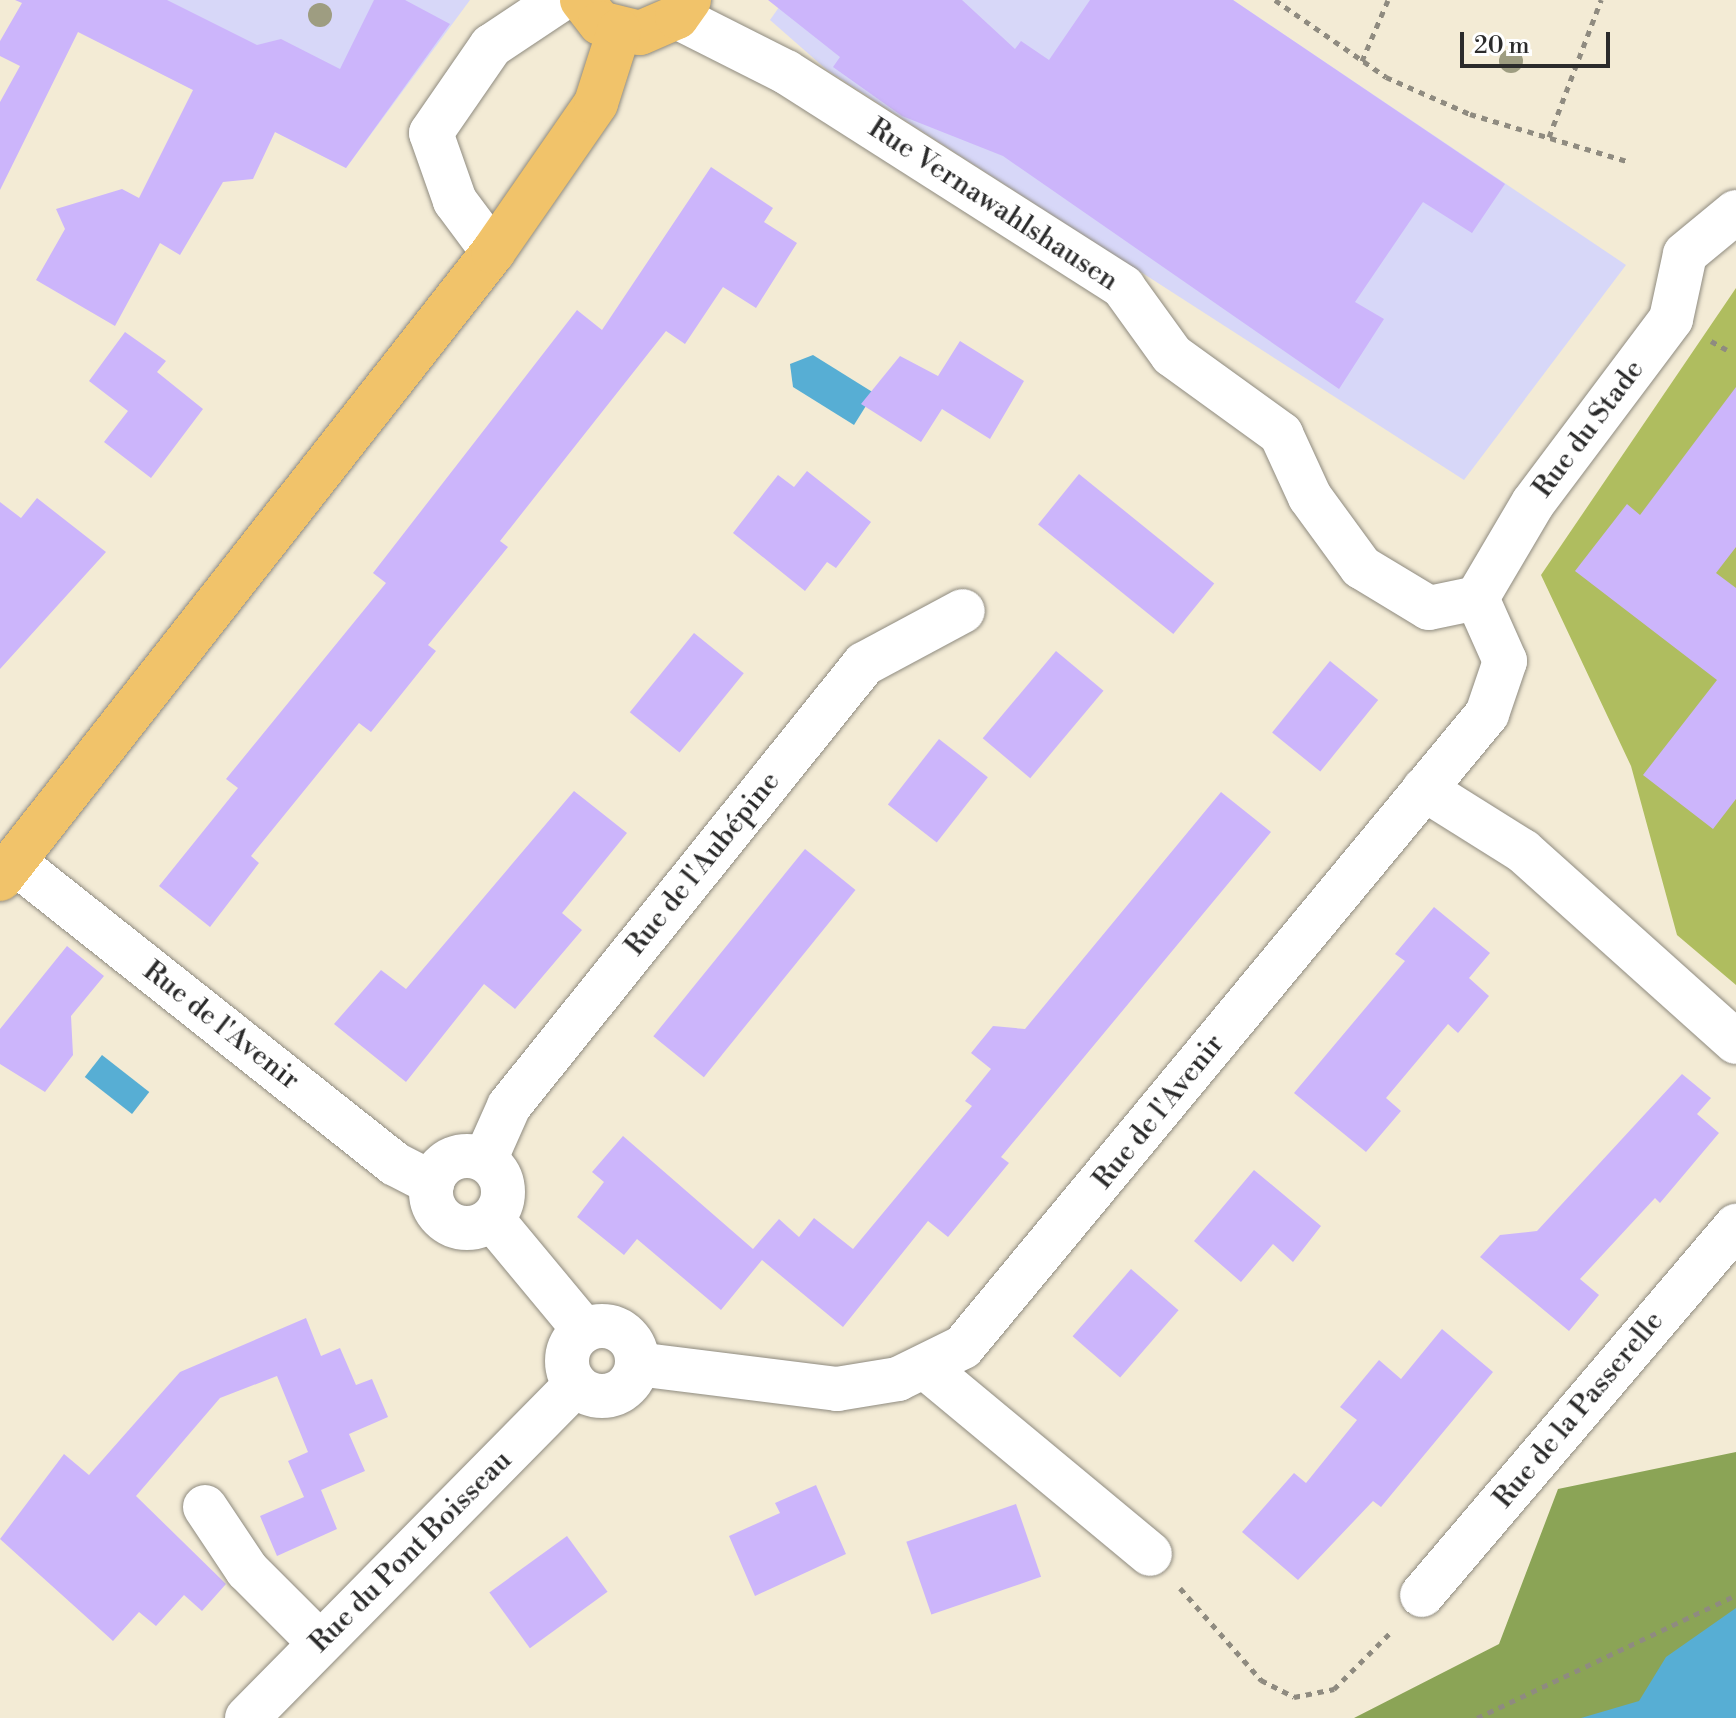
<!DOCTYPE html>
<html>
<head>
<meta charset="utf-8">
<style>
  body { margin:0 }
  #map { position:relative; width:1736px; height:1718px; overflow:hidden; background:#f3ebd5; font-family:"Libre Bodoni",serif }
  div>[style] { position:absolute }
  .built>* { inset:0; background:#d7d7f8 }
  .green>* { inset:0; background:#afbd5f }
  .forest>* { inset:0; background:#8ba456 }
  .water>* { inset:0; background:#57aed4; transform-origin:0 0 }
  .building>* { inset:0; background:#ccb5fb; transform-origin:0 0 }
  .path>* { height:5px; margin-top:-2.5px; transform-origin:0; background:repeating-linear-gradient(90deg,#8f8b80 0 6px,transparent 0 12px) }
  .roads { filter:drop-shadow(0 0 2px #8f8b80) drop-shadow(0 0 2px #8f8b80) }
  .minor>* { height:44px; margin:-22px; padding:0 22px; transform-origin:22px; border-radius:22px; background:#fff }
  .minor>.ring { margin:-22px; padding:0; box-sizing:content-box; background:none; border:44px solid #fff; border-radius:50% }
  .major>* { height:44px; margin:-22px; padding:0 22px; transform-origin:22px; border-radius:22px; background:#f1c36a }
  .trees>* { width:24px; height:24px; margin:-12px; border-radius:50%; background:#9e9d81 }
  span { translate:-50% -50%; white-space:nowrap; text-align:center; line-height:1.15; -webkit-text-stroke:8px #fff; paint-order:stroke }
  .street-label { font-size:28px; color:#2b2b2b }
  .scale { position:absolute; left:1460px; top:32px; width:150px; height:36px; box-sizing:border-box; border:4px solid #2b2b2b; border-top:0; padding-left:10px; font-size:24px; line-height:28px; white-space:nowrap; color:#2b2b2b; -webkit-text-stroke:6px #fff; paint-order:stroke }
</style>
</head>
<body>
<div id="map">
  <div class="built">
    <div style="clip-path:polygon(37px 0,470px 0,346px 168px,33px 8px)"></div>
    <div style="clip-path:polygon(784px 0,1233px 0,1626px 265px,1464px 480px,827px 70px,770px 20px)"></div>
  </div>
  <div class="green">
    <div style="clip-path:polygon(1736px 288px,1736px 985px,1677px 935px,1631px 766px,1541px 575px)"></div>
  </div>
  <div class="forest">
    <div style="clip-path:polygon(1736px 1452px,1736px 1718px,1354px 1718px,1499px 1644px,1558px 1489px)"></div>
  </div>
  <div class="water">
    <div style="clip-path:polygon(813px 355px,874px 393px,854px 425px,793px 387px,790px 364px)"></div>
    <div style="left:102px;top:1055px;width:60px;height:28px;rotate:38deg"></div>
    <div style="clip-path:polygon(1736px 1608px,1736px 1718px,1581px 1718px,1639px 1701px,1666px 1657px)"></div>
  </div>
  <div class="building">
    <div style="clip-path:polygon(15px 0,167px 0,257px 45px,281px 39px,340px 69px,374px 0,405px 0,450px 24px,346px 168px,275px 132px,253px 179px,223px 182px,180px 255px,160px 243px,115px 326px,36px 280px,65px 229px,56px 209px,122px 189px,139px 198px,193px 90px,78px 32px,0 190px,0 102px,20px 66px,0 56px,0 41px,22px 3px)"></div>
    <div style="clip-path:polygon(768px 0,962px 0,1015px 49px,1021px 41px,1049px 60px,1090px 0,1233px 0,1505px 184px,1472px 233px,1423px 202px,1355px 302px,1384px 319px,1339px 389px,1003px 156px,902px 116px,833px 67px,840px 57px)"></div>
    <div style="clip-path:polygon(711px 167px,773px 208px,764px 222px,797px 243px,756px 308px,723px 287px,685px 344px,666px 331px,500px 541px,508px 547px,428px 645px,436px 651px,371px 732px,359px 723px,251px 856px,259px 863px,210px 927px,159px 886px,238px 788px,226px 779px,386px 583px,373px 573px,577px 310px,602px 330px)"></div>
    <div style="clip-path:polygon(125px 332px,166px 361px,157px 372px,203px 409px,151px 478px,104px 442px,128px 411px,89px 381px)"></div>
    <div style="clip-path:polygon(960px 341px,1024px 381px,990px 439px,942px 409px,921px 442px,861px 404px,900px 356px,938px 376px)"></div>
    <div style="clip-path:polygon(1736px 387px,1736px 547px,1716px 573px,1736px 588px,1736px 799px,1713px 829px,1643px 775px,1717px 680px,1575px 571px,1627px 504px,1640px 515px)"></div>
    <div style="clip-path:polygon(807px 471px,871px 522px,836px 568px,827px 562px,805px 591px,733px 533px,778px 475px,794px 487px)"></div>
    <div style="left:1079px;top:474px;width:174px;height:65px;rotate:39deg"></div>
    <div style="clip-path:polygon(37px 498px,106px 552px,0 669px,0 502px,21px 518px)"></div>
    <div style="left:694px;top:633px;width:64px;height:102px;rotate:39deg"></div>
    <div style="left:1056px;top:651px;width:62px;height:114px;rotate:40deg"></div>
    <div style="left:1330px;top:661px;width:62px;height:92px;rotate:39deg"></div>
    <div style="left:939px;top:739px;width:62px;height:83px;rotate:38deg"></div>
    <div style="clip-path:polygon(574px 791px,627px 833px,562px 913px,582px 930px,515px 1009px,484px 984px,406px 1082px,334px 1024px,381px 970px,406px 989px)"></div>
    <div style="clip-path:polygon(1221px 792px,1271px 832px,1001px 1157px,1009px 1163px,948px 1237px,928px 1221px,843px 1327px,762px 1260px,721px 1310px,637px 1239px,624px 1255px,577px 1217px,604px 1182px,592px 1172px,623px 1136px,753px 1249px,779px 1219px,799px 1237px,814px 1218px,853px 1249px,972px 1106px,965px 1101px,991px 1069px,971px 1053px,993px 1026px,1025px 1029px)"></div>
    <div style="left:805px;top:849px;width:65px;height:241px;rotate:39deg"></div>
    <div style="clip-path:polygon(1434px 907px,1490px 953px,1469px 978px,1489px 996px,1458px 1033px,1448px 1024px,1386px 1098px,1401px 1111px,1366px 1152px,1294px 1093px,1405px 961px,1395px 954px)"></div>
    <div style="clip-path:polygon(67px 946px,104px 976px,71px 1016px,73px 1055px,45px 1092px,0 1064px,0 1029px)"></div>
    <div style="clip-path:polygon(1682px 1074px,1711px 1098px,1697px 1114px,1719px 1133px,1660px 1203px,1655px 1198px,1580px 1279px,1599px 1295px,1569px 1331px,1480px 1257px,1500px 1235px,1537px 1231px)"></div>
    <div style="clip-path:polygon(1254px 1170px,1321px 1226px,1293px 1262px,1273px 1244px,1241px 1282px,1194px 1241px)"></div>
    <div style="left:1131px;top:1269px;width:63px;height:89px;rotate:41deg"></div>
    <div style="clip-path:polygon(306px 1318px,321px 1356px,340px 1348px,356px 1385px,372px 1379px,388px 1417px,349px 1434px,365px 1471px,321px 1490px,337px 1529px,277px 1556px,260px 1516px,304px 1497px,288px 1461px,308px 1452px,277px 1376px,220px 1398px,136px 1496px,226px 1584px,202px 1611px,184px 1595px,156px 1626px,139px 1612px,113px 1641px,0 1539px,64px 1454px,89px 1475px,180px 1372px)"></div>
    <div style="clip-path:polygon(1442px 1329px,1493px 1372px,1381px 1507px,1373px 1501px,1298px 1580px,1242px 1532px,1294px 1473px,1306px 1483px,1357px 1420px,1340px 1407px,1379px 1360px,1401px 1379px)"></div>
    <div style="clip-path:polygon(816px 1485px,846px 1554px,755px 1596px,729px 1536px,780px 1513px,775px 1503px)"></div>
    <div style="left:1016px;top:1504px;width:77px;height:116px;rotate:71deg"></div>
    <div style="left:567px;top:1536px;width:69px;height:96px;rotate:54deg"></div>
  </div>
  <div class="path">
    <div style="left:1275px;top:0;width:135px;rotate:34.7deg"></div>
    <div style="left:1386px;top:77px;width:92px;rotate:23.8deg"></div>
    <div style="left:1470px;top:114px;width:167px;rotate:16.7deg"></div>
    <div style="left:1362px;top:61px;width:66px;rotate:-66.9deg"></div>
    <div style="left:1549px;top:137px;width:147px;rotate:-69.2deg"></div>
    <div style="left:1711px;top:341px;width:18px;rotate:29deg"></div>
    <div style="left:1180px;top:1588px;width:123px;rotate:48.6deg"></div>
    <div style="left:1261px;top:1680px;width:37px;rotate:27deg"></div>
    <div style="left:1294px;top:1697px;width:41px;rotate:-11.3deg"></div>
    <div style="left:1334px;top:1689px;width:83px;rotate:-45deg"></div>
    <div style="left:1477px;top:1718px;width:287px;rotate:-25.4deg"></div>
  </div>
  <div class="roads">
    <div class="minor">
      <div style="left:677px;top:17px;width:122px;rotate:26.8deg"></div>
      <div style="left:786px;top:72px;width:400px;rotate:32.5deg"></div>
      <div style="left:1123px;top:287px;width:84px;rotate:54.2deg"></div>
      <div style="left:1172px;top:355px;width:135px;rotate:35.9deg"></div>
      <div style="left:1281px;top:434px;width:69px;rotate:65.3deg"></div>
      <div style="left:1310px;top:497px;width:87px;rotate:53.9deg"></div>
      <div style="left:1361px;top:567px;width:79px;rotate:31.1deg"></div>
      <div style="left:1429px;top:608px;width:49px;rotate:-11.8deg"></div>
      <div style="left:493px;top:252px;width:64px;rotate:-126.7deg"></div>
      <div style="left:455px;top:201px;width:72px;rotate:-109.4deg"></div>
      <div style="left:431px;top:133px;width:106px;rotate:-55.4deg"></div>
      <div style="left:491px;top:46px;width:83px;rotate:-33.7deg"></div>
      <div style="left:1477px;top:598px;width:110px;rotate:-59.5deg"></div>
      <div style="left:1533px;top:503px;width:230px;rotate:-53.1deg"></div>
      <div style="left:1671px;top:319px;width:66px;rotate:-77.8deg"></div>
      <div style="left:1685px;top:254px;width:66px;rotate:-39.5deg"></div>
      <div style="left:1424px;top:789px;width:117px;rotate:32.1deg"></div>
      <div style="left:1523px;top:851px;width:286px;rotate:41.9deg"></div>
      <div style="left:14px;top:862px;width:486px;rotate:38.4deg"></div>
      <div style="left:395px;top:1164px;width:42px;rotate:27.2deg"></div>
      <div class="ring" style="left:431px;top:1156px;width:28px;height:28px"></div>
      <div style="left:485px;top:1160px;width:59px;rotate:-66deg"></div>
      <div style="left:509px;top:1106px;width:567px;rotate:-51.23deg"></div>
      <div style="left:864px;top:664px;width:112px;rotate:-28.2deg"></div>
      <div style="left:492px;top:1219px;width:144px;rotate:50.3deg"></div>
      <div class="ring" style="left:567px;top:1326px;width:26px;height:26px"></div>
      <div style="left:637px;top:1364px;width:202px;rotate:7.1deg"></div>
      <div style="left:837px;top:1389px;width:62px;rotate:-9.3deg"></div>
      <div style="left:898px;top:1379px;width:72px;rotate:-26.2deg"></div>
      <div style="left:963px;top:1347px;width:822px;rotate:-50.38deg"></div>
      <div style="left:1487px;top:714px;width:56px;rotate:-71.2deg"></div>
      <div style="left:1505px;top:661px;width:69px;rotate:-114deg"></div>
      <div style="left:926px;top:1368px;width:291px;rotate:39.7deg"></div>
      <div style="left:205px;top:1507px;width:76px;rotate:56.3deg"></div>
      <div style="left:247px;top:1570px;width:103px;rotate:45deg"></div>
      <div style="left:1422px;top:1595px;width:485px;rotate:-49.6deg"></div>
      <div style="left:247px;top:1718px;width:467px;rotate:-45.4deg"></div>
    </div>
    <div class="major">
      <div style="left:582px;top:0;width:29px;rotate:52deg"></div>
      <div style="left:600px;top:23px;width:41px;rotate:14deg"></div>
      <div style="left:640px;top:33px;width:40px;rotate:-23.4deg"></div>
      <div style="left:677px;top:17px;width:21px;rotate:-55deg"></div>
      <div style="left:0;top:879px;width:798px;rotate:-51.82deg"></div>
      <div style="left:493px;top:252px;width:181px;rotate:-55.3deg"></div>
      <div style="left:596px;top:103px;width:76px;rotate:-72.3deg"></div>
    </div>
  </div>
  <div class="trees">
    <div style="left:320px;top:15px"></div>
    <div style="left:1511px;top:61px"></div>
  </div>
  <div class="street-label">
    <span style="left:993px;top:205px;rotate:33deg">Rue Vernawahlshausen</span>
    <span style="left:1589px;top:429px;rotate:-53deg">Rue du Stade</span>
    <span style="left:703px;top:864px;rotate:-51deg">Rue de l'Aubépine</span>
    <span style="left:221px;top:1026px;rotate:38deg">Rue de l'Avenir</span>
    <span style="left:1159px;top:1112px;rotate:-51deg">Rue de l'Avenir</span>
    <span style="left:1579px;top:1410px;rotate:-50deg">Rue de la Passerelle</span>
    <span style="left:411px;top:1552px;rotate:-45deg">Rue du Pont Boisseau</span>
  </div>
  <div class="scale">20 m</div>
</div>
</body>
</html>
